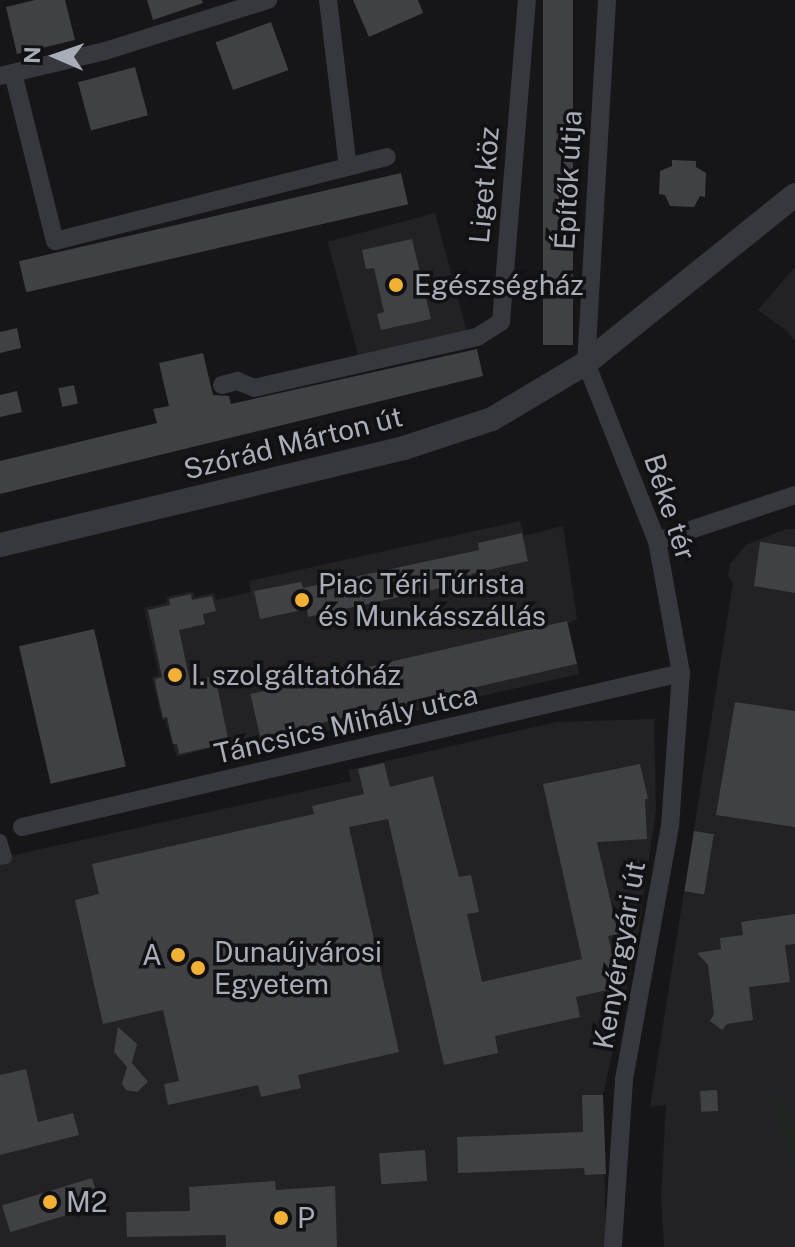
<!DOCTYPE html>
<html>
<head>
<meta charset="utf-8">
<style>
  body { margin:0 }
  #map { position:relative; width:795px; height:1247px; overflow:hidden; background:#161618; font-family:"Public Sans",sans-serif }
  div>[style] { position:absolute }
  .built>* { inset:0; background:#222225; transform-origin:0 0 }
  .green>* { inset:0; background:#1e261f }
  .building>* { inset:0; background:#404145; transform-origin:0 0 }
  .pedestrian>* { height:14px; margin:-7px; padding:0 7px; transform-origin:7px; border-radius:7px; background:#37383d }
  .minor>* { height:18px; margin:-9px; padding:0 9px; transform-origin:9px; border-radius:9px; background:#37383d }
  .tertiary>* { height:24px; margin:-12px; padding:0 12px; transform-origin:12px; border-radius:12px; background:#37383d }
  .dots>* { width:22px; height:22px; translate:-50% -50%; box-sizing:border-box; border:4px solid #111113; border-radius:50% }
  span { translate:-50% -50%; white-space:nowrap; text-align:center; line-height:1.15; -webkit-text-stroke:7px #111113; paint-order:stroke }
  .street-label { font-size:28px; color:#a8adb8 }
  .poi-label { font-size:28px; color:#a8adb8 }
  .left { translate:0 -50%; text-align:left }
  .right { translate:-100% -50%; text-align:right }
  .north { position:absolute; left:16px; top:16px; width:80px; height:80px; -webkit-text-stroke:6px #111113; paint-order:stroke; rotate:272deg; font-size:22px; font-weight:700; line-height:32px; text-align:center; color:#a8adb8 }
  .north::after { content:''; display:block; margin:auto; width:28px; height:36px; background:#a8adb8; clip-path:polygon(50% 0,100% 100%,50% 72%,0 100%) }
</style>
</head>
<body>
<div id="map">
  <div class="built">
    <div style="left:435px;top:213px;width:124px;height:111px;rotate:75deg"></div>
    <div style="clip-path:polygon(795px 267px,795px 341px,787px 331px,758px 310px)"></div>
    <div style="clip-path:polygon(520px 521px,524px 536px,563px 526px,577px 619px,568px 623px,579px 674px,261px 746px,258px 735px,177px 757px,165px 720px,162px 720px,152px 677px,159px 675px,144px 608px,167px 603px,166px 597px,193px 591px,195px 597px,214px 593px,216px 600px,251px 592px,249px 581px)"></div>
    <div style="clip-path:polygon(786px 529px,795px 529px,795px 1247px,664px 1247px,661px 1198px,666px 1105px,650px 1107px,733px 583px,728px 576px,730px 564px,746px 545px)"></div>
    <div style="clip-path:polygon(654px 719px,656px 810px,637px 942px,603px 1095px,606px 1247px,0 1247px,0 858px,351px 781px,348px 770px,556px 722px)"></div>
  </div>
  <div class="green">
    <div style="clip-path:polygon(771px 1091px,795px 1125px,795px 1170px)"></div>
  </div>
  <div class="building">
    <div style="clip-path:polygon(35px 0,65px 0,75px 40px,17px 54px,6px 7px)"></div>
    <div style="clip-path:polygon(147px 0,202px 0,203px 3px,153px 20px)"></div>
    <div style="clip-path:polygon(353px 0,418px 0,423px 13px,369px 37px)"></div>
    <div style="left:543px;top:0;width:30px;height:345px"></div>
    <div style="left:271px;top:22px;width:51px;height:59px;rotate:70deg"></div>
    <div style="left:135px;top:67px;width:50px;height:59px;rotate:75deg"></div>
    <div style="clip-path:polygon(672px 160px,696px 161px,696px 167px,706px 173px,705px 197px,700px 196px,694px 207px,670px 206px,665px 195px,659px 194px,660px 171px,672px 166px)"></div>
    <div style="left:401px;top:173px;width:32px;height:392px;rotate:77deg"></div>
    <div style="clip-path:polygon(412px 239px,431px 319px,381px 330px,377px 314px,384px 312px,374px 268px,366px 269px,362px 250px)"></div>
    <div style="clip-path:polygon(17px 328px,21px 348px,0 353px,0 332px)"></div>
    <div style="clip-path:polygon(477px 349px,483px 376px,0 494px,0 461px,157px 423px,153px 409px,169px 406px,159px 363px,203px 353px,213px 395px,229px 396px,231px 404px)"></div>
    <div style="left:74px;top:385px;width:19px;height:16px;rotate:78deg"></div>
    <div style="clip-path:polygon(17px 391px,22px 412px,0 417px,0 395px)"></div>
    <div style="clip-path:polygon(522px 533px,528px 561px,471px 574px,473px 581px,308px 617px,307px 609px,260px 619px,254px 591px,301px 582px,303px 588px,479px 550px,478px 543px)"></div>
    <div style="clip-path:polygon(760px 542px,795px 547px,795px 593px,754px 586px)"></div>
    <div style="clip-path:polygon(191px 594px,192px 600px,212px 596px,216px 611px,203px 614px,205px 624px,179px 630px,190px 681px,215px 676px,229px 743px,179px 754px,177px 744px,173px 744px,167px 717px,163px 718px,156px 687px,155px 679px,162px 677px,148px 610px,170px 605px,169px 599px)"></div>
    <div style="left:567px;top:621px;width:44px;height:325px;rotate:77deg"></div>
    <div style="left:94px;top:629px;width:141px;height:77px;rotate:77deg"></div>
    <div style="clip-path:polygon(735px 702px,795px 711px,795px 827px,716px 815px)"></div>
    <div style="clip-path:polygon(384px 763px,390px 787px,433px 776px,459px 877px,471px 875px,479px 912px,467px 914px,482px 982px,582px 959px,543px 784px,640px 764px,648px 799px,645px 799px,647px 839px,597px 842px,618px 934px,608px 936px,620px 987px,576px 997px,580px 1017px,495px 1036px,498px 1053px,444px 1065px,388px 819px,349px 827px,399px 1052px,298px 1075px,301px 1088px,261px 1097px,258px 1085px,168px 1105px,164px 1084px,179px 1081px,163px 1010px,103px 1024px,75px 900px,99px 894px,92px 864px,314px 814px,312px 806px,364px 794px,358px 769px)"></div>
    <div style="left:694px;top:831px;width:20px;height:61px;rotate:9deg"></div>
    <div style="clip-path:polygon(795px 914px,795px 944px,785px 945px,790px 982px,749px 987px,753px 1020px,727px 1024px,722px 1030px,710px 1021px,714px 1014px,708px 965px,697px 953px,721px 949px,720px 938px,743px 935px,741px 922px)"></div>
    <div style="clip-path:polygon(118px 1027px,137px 1044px,132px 1063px,148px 1082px,137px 1092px,126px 1090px,122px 1084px,127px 1067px,114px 1052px)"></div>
    <div style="clip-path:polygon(26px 1069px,38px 1122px,73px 1113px,79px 1135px,0 1155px,0 1075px)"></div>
    <div style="left:717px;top:1090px;width:21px;height:17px;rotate:87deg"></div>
    <div style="clip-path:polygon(582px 1095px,603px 1095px,606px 1174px,585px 1175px,584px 1168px,458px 1173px,457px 1137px,583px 1132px)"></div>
    <div style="left:425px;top:1150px;width:31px;height:46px;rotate:86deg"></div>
    <div style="left:92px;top:1178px;width:28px;height:94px;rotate:73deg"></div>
    <div style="clip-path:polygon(275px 1181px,276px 1190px,335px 1186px,337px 1247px,226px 1247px,226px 1235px,127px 1237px,126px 1212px,190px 1211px,189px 1187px)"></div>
  </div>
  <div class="pedestrian">
    <div style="left:0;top:841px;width:17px;rotate:73deg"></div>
    <div style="left:5px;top:857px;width:5px;rotate:169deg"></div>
  </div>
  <div class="minor">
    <div style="left:328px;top:0;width:168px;rotate:83.2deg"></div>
    <div style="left:607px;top:0;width:364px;rotate:93.3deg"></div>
    <div style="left:586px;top:363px;width:192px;rotate:68.3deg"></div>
    <div style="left:657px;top:541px;width:134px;rotate:79.7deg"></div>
    <div style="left:681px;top:673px;width:153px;rotate:94.1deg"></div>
    <div style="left:670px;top:826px;width:258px;rotate:100.3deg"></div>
    <div style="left:624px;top:1080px;width:167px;rotate:93.8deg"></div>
    <div style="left:13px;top:73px;width:173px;rotate:76deg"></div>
    <div style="left:55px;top:241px;width:342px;rotate:-14.2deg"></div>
    <div style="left:0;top:76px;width:108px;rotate:-13.4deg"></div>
    <div style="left:105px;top:51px;width:171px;rotate:-17.4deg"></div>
    <div style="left:222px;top:385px;width:16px;rotate:-15deg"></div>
    <div style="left:237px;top:381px;width:18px;rotate:22deg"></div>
    <div style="left:254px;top:388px;width:229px;rotate:-12.9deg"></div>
    <div style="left:477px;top:337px;width:28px;rotate:-32deg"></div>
    <div style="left:501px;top:322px;width:323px;rotate:-85.4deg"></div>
    <div style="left:657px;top:541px;width:145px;rotate:-18.4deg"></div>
    <div style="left:22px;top:827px;width:677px;rotate:-13.15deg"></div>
  </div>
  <div class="tertiary">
    <div style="left:0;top:545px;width:415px;rotate:-13.5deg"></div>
    <div style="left:404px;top:448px;width:93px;rotate:-18.2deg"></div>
    <div style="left:492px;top:419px;width:109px;rotate:-30.8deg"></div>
    <div style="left:586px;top:363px;width:268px;rotate:-38.8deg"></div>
  </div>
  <div class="dots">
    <div style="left:396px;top:285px;background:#f2b134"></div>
    <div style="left:302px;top:600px;background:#f2b134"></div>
    <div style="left:175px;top:675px;background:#f2b134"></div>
    <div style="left:178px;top:955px;background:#f2b134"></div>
    <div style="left:198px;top:968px;background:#f2b134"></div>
    <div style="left:50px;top:1202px;background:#f2b134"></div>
    <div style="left:281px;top:1218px;background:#f2b134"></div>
  </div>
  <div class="street-label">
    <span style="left:568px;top:180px;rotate:-87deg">Építők útja</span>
    <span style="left:484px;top:185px;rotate:-85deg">Liget köz</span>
    <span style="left:293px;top:443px;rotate:-14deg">Szórád Márton út</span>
    <span style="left:670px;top:507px;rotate:72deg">Béke tér</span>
    <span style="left:346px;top:724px;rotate:-13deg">Táncsics Mihály utca</span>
    <span style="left:619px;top:955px;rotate:-80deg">Kenyérgyári út</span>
  </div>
  <div class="poi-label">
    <span class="left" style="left:414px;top:285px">Egészségház</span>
    <span class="left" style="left:318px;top:600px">Piac Téri Túrista<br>és Munkásszállás</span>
    <span class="left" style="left:191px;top:675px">I. szolgáltatóház</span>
    <span class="left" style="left:214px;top:968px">Dunaújvárosi<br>Egyetem</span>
    <span class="right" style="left:162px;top:955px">A</span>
    <span class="left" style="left:66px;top:1202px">M2</span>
    <span class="left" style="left:297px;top:1218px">P</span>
  </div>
  <div class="north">N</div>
</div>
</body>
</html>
